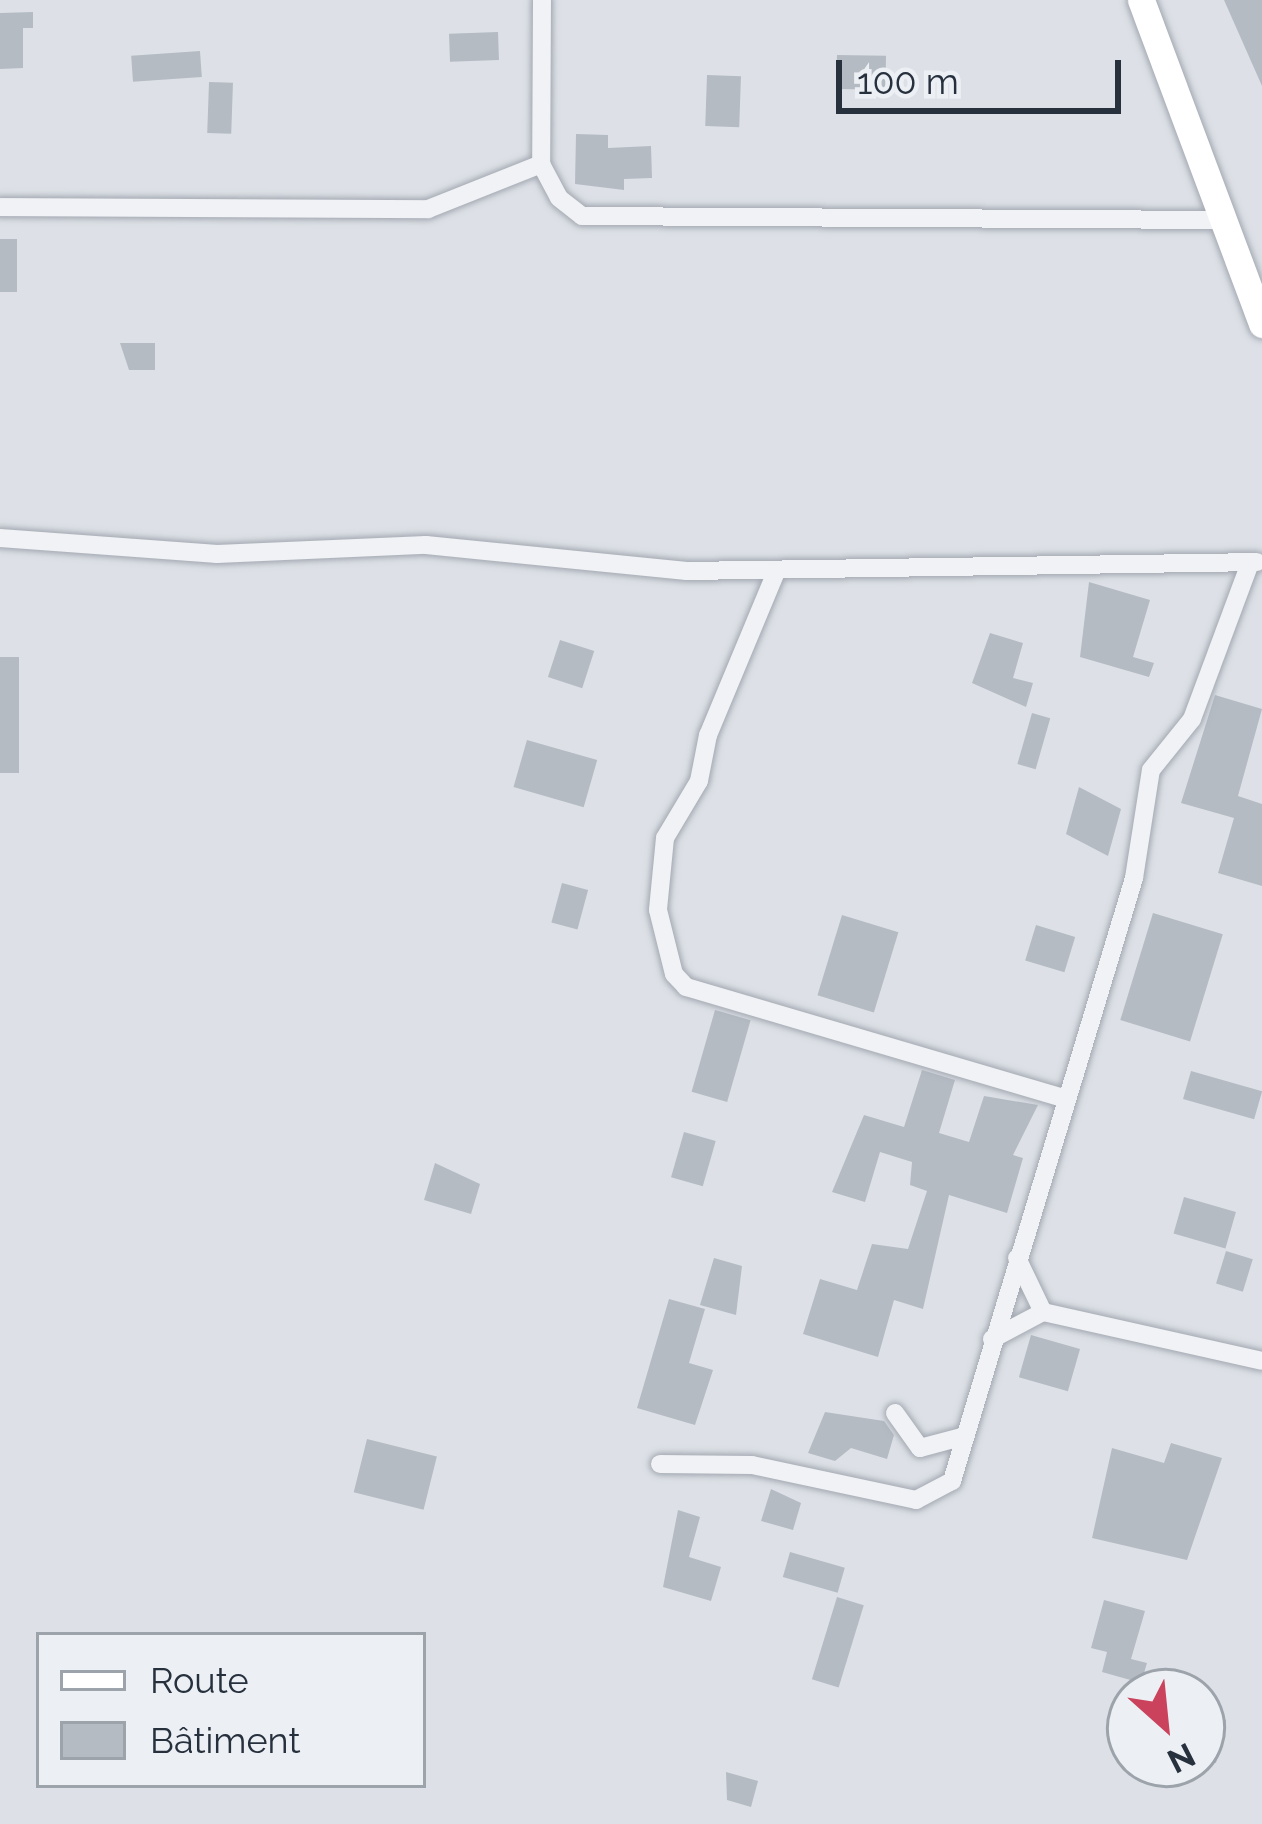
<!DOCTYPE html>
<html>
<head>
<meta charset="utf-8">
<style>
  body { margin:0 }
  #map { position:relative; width:1262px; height:1824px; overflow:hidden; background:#dde1e7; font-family:Raleway,sans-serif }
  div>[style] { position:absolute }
  .building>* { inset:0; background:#b4bbc3; transform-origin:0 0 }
  .roads { filter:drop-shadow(0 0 3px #a3a8b1) drop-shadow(0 0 3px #a3a8b1) }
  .minor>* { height:18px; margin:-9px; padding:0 9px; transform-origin:9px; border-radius:9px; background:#f0f2f5 }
  .secondary>* { height:27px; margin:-13.5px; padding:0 13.5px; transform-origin:13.5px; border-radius:13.5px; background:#fff }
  span { translate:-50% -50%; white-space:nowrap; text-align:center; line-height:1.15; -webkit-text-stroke:10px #ecf0f5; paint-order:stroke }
  .legend { position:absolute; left:36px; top:1632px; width:390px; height:156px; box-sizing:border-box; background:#ecf0f5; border:3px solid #9da3ab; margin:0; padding:15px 21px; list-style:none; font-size:36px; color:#27303d }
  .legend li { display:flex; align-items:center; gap:24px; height:60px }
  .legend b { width:60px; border:3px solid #9da3ab }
  .north { position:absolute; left:1106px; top:1668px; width:120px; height:120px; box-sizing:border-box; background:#ecf0f5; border:3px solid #9da3ab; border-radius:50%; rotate:153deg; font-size:33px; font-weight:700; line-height:48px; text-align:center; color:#27303d }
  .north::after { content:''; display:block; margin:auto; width:42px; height:54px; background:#cb425c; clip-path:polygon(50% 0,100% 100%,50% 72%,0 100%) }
  .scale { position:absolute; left:836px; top:60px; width:285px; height:54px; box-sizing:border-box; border:6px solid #27303d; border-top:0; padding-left:15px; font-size:36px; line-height:42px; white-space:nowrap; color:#27303d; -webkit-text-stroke:9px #ecf0f5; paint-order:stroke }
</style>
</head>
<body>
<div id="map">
  <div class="building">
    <div style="clip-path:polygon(1224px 0,1262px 0,1262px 86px)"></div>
    <div style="clip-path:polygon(33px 12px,33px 28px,23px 28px,23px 68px,0 69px,0 13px)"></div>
    <div style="left:498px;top:32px;width:28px;height:49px;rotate:88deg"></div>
    <div style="left:200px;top:51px;width:26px;height:69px;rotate:86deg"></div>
    <div style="left:837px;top:55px;width:49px;height:34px;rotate:1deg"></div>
    <div style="left:707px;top:75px;width:34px;height:51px;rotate:2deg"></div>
    <div style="left:209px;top:82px;width:24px;height:51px;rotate:2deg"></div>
    <div style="clip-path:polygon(576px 134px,608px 135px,608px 148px,651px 146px,652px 178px,624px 179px,624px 190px,575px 184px)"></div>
    <div style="left:0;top:239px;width:17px;height:53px"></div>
    <div style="clip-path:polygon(120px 343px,155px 343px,155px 370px,129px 370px)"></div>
    <div style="clip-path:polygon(1089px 582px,1150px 600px,1133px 657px,1154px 663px,1149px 677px,1080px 657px)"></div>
    <div style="clip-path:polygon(990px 633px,1023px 643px,1013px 678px,1033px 683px,1026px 707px,972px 683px)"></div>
    <div style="left:560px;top:640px;width:36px;height:39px;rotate:18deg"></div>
    <div style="left:19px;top:657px;width:116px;height:19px;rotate:90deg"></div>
    <div style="clip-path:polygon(1215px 695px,1262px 709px,1238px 796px,1262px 804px,1262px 886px,1218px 873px,1234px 818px,1181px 803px)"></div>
    <div style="left:1032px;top:713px;width:19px;height:53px;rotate:16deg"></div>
    <div style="left:527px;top:740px;width:73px;height:49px;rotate:16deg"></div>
    <div style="clip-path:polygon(1079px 787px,1121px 809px,1108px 856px,1066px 834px)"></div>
    <div style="left:562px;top:883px;width:27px;height:41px;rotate:15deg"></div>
    <div style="left:1153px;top:913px;width:73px;height:112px;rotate:17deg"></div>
    <div style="left:842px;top:915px;width:59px;height:84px;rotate:17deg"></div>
    <div style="left:1036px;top:925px;width:41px;height:37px;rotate:17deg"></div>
    <div style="left:715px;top:1010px;width:37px;height:85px;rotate:16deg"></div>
    <div style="clip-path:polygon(922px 1070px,955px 1080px,939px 1133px,969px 1142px,984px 1096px,1038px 1105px,1013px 1155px,1023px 1158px,1007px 1213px,949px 1195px,923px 1309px,894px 1300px,878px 1357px,803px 1334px,820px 1279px,857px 1290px,872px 1244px,908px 1249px,927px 1191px,910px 1185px,912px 1162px,880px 1152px,865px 1202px,832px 1192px,864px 1115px,904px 1127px)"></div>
    <div style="left:1191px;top:1071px;width:74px;height:29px;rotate:16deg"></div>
    <div style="left:684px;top:1132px;width:33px;height:47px;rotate:16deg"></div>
    <div style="clip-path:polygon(435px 1163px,480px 1184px,471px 1214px,424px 1200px)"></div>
    <div style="left:1184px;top:1197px;width:54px;height:38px;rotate:16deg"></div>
    <div style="left:1226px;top:1251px;width:28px;height:34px;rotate:17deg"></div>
    <div style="clip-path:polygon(714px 1258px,742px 1266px,736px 1315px,700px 1305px)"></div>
    <div style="clip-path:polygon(669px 1299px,705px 1309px,689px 1363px,713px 1370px,695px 1425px,637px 1408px)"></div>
    <div style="left:1031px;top:1335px;width:51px;height:44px;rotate:16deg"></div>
    <div style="clip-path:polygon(825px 1412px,884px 1421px,894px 1435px,887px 1459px,851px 1448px,835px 1461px,808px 1453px)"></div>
    <div style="left:367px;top:1439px;width:72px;height:55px;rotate:14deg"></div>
    <div style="clip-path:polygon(1171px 1443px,1222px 1458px,1187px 1560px,1092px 1538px,1112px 1448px,1164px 1463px)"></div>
    <div style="clip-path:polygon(771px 1489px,801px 1503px,793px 1530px,761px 1521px)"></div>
    <div style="clip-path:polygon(678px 1510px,700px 1517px,689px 1557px,721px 1567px,711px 1601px,663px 1587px)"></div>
    <div style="left:790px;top:1552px;width:57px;height:26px;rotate:16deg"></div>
    <div style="left:837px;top:1597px;width:28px;height:86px;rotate:17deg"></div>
    <div style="clip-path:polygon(1104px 1600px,1145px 1611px,1131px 1659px,1147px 1663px,1141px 1683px,1102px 1672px,1107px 1652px,1091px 1648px)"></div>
    <div style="clip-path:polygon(1202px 1713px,1226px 1720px,1216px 1763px,1202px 1758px)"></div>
    <div style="clip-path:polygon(726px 1772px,758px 1781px,751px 1807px,727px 1800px)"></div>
  </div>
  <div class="roads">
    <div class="minor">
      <div style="left:542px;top:0;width:164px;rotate:90.3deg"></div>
      <div style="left:541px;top:164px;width:38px;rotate:62deg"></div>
      <div style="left:559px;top:198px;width:29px;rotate:38deg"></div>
      <div style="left:582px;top:216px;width:645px;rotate:0.36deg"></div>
      <div style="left:0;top:207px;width:428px;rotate:0.3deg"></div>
      <div style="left:428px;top:209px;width:122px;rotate:-21.7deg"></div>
      <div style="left:0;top:538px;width:218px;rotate:4.2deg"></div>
      <div style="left:217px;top:554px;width:209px;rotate:-2.5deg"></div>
      <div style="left:426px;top:545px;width:262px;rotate:5.7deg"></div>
      <div style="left:687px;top:571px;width:570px;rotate:-0.9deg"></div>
      <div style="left:776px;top:572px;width:177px;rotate:112.6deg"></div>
      <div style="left:708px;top:735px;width:47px;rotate:101.1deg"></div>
      <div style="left:699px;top:781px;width:66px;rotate:120.8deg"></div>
      <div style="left:665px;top:838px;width:72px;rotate:95.6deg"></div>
      <div style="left:658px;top:910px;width:66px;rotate:76deg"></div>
      <div style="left:674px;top:974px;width:18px;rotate:47deg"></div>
      <div style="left:686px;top:987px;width:393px;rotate:16.4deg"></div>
      <div style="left:1017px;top:1258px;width:60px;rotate:64.3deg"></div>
      <div style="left:992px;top:1339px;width:58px;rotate:-27.9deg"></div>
      <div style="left:1043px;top:1312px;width:224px;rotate:12.6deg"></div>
      <div style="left:895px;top:1413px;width:43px;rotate:54.5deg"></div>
      <div style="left:920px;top:1448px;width:47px;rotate:-14.9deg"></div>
      <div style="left:660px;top:1464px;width:92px;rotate:0.6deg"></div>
      <div style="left:752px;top:1465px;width:168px;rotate:12deg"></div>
      <div style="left:916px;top:1500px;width:41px;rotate:-27.8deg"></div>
      <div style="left:952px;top:1481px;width:630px;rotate:-73.2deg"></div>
      <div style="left:1134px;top:878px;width:109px;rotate:-81.1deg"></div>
      <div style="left:1151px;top:770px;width:65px;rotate:-51.2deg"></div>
      <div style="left:1192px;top:719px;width:166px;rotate:-69.6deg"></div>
    </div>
    <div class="secondary">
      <div style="left:1141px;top:0;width:346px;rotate:69.5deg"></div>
    </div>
  </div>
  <ul class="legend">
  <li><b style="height:15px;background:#fff"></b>Route</li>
  <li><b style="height:33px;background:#b4bbc3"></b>Bâtiment</li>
  </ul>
  <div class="north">N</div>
  <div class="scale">100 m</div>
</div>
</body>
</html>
